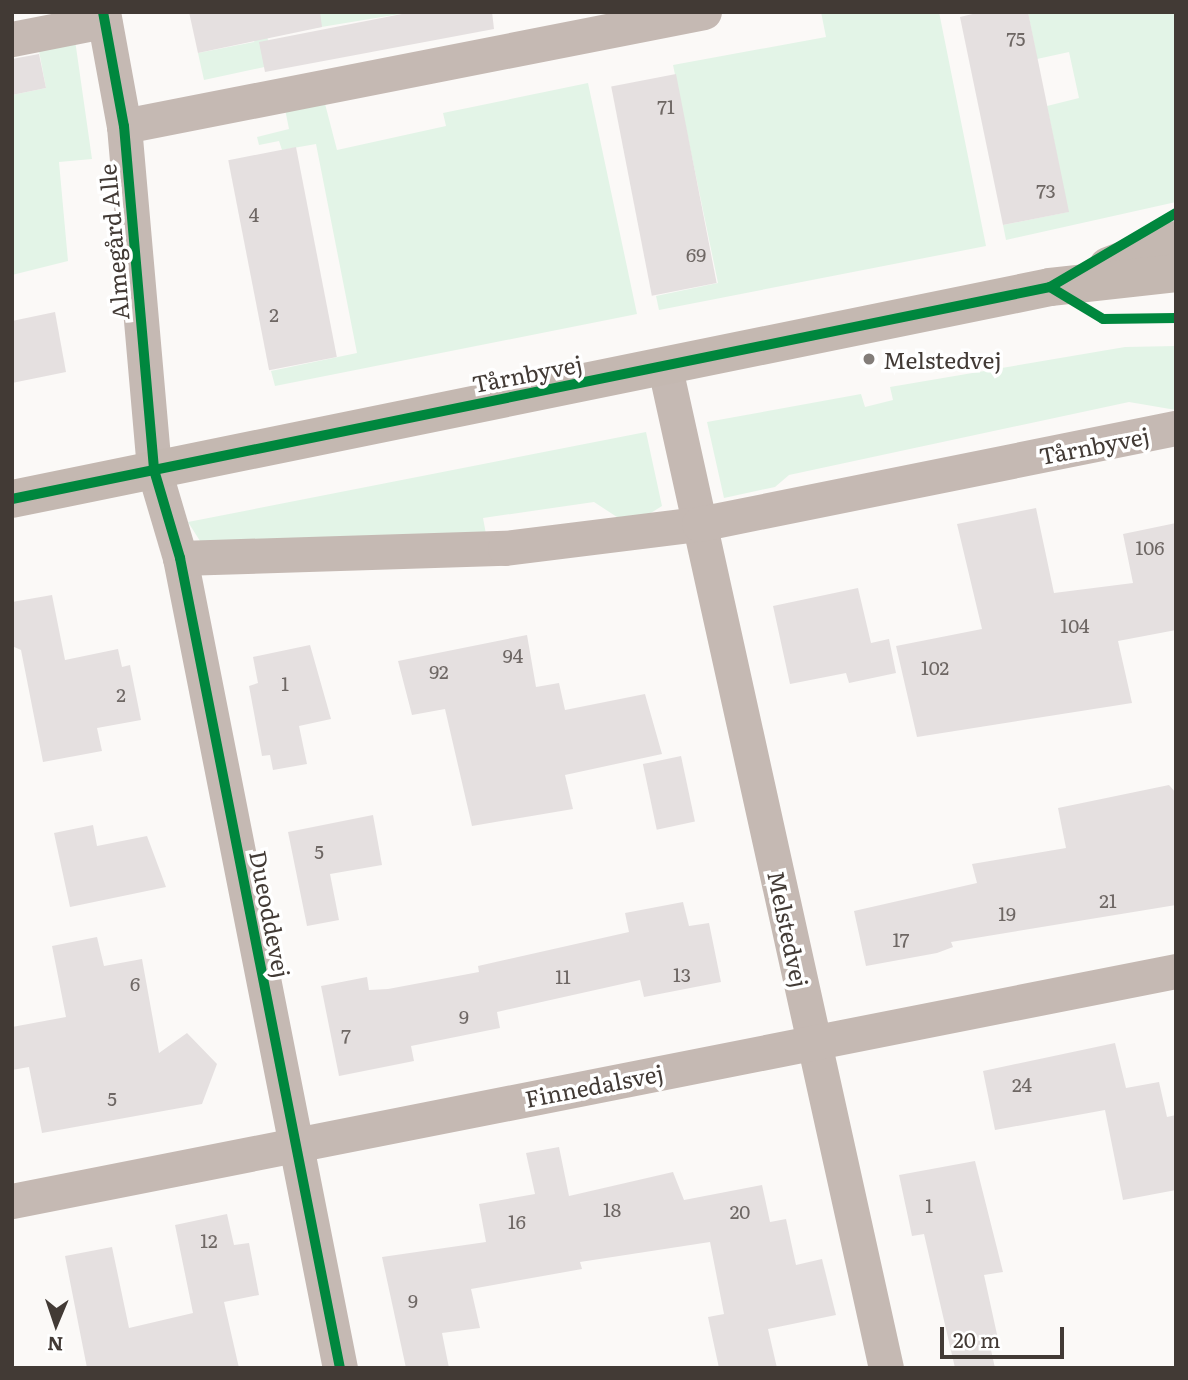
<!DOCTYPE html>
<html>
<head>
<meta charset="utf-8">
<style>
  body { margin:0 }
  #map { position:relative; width:1188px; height:1380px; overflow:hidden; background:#fbf9f7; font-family:Literata,serif }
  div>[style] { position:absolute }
  .green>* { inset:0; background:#e3f4e7 }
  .building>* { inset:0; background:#e5e0e0; transform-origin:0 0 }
  .street>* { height:35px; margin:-17.5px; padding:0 17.5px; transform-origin:17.5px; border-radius:17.5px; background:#c5b9b3 }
  .secondary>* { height:38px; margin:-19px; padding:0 19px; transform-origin:19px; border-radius:19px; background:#c4b8b1 }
  .cycleway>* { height:10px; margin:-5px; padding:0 5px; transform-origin:5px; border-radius:5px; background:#00873e }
  .dots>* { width:19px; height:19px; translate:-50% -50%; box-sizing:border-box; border:4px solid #fff; border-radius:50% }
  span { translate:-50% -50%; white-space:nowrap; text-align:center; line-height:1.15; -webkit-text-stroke:7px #fff; paint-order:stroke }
  .number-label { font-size:19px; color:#6e6764 }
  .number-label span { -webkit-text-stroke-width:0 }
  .street-label { font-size:23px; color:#423a35 }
  .poi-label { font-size:23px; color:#423a35 }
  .left { translate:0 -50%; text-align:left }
  .frame { position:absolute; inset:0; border:14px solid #423a35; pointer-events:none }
  .north { position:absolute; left:21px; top:1289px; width:70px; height:70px; -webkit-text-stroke:5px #fff; paint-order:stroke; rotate:182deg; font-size:19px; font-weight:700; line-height:28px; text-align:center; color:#423a35 }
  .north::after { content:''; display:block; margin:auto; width:24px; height:32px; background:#423a35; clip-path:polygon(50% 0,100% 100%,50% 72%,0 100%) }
  .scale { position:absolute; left:940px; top:1327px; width:124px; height:32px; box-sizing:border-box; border:4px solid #423a35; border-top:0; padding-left:9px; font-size:21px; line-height:24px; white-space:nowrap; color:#423a35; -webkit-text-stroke:5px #fff; paint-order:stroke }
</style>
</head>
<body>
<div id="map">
  <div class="green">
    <div style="clip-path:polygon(268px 12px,412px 12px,267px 36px,274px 65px,204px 80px,198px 53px,254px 42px)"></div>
    <div style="clip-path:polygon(821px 12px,939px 12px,986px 246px,659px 310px,656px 296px,718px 283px,673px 65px,826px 37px)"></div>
    <div style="clip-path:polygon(1028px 12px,1176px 12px,1176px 202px,1006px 240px,1003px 225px,1068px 212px,1047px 106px,1079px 98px,1069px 52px,1037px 59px)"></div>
    <div style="clip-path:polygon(75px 40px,92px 159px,59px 162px,68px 261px,12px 275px,12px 95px,46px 88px,38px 46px)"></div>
    <div style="clip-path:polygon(588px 83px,637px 314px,275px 386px,271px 371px,357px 353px,316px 144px,282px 150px,279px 141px,259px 145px,257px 137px,289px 129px,284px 104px,323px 96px,337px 150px,446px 126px,443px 113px)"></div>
    <div style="clip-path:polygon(1176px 346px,1176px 410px,1129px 402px,789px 475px,775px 487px,724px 498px,707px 422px,861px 394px,865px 407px,893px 400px,890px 387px,1125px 347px)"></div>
    <div style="clip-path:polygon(646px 432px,662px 506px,646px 516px,620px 519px,594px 502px,483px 518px,486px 534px,200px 541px,188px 522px)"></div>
  </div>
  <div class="building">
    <div style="clip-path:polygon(189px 12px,320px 12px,322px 27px,198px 53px)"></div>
    <div style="clip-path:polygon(412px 12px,492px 12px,494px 29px,265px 72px,259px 42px)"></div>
    <div style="clip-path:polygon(981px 12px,1028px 12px,1069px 212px,1003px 225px,960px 17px)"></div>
    <div style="clip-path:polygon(39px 54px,46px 88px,12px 95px,12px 59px)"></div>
    <div style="left:676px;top:74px;width:213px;height:66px;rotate:79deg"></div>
    <div style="left:296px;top:147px;width:214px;height:69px;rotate:79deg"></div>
    <div style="clip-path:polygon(55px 312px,66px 372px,12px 383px,12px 321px)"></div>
    <div style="clip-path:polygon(1036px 508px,1054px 593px,1133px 583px,1123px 534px,1176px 523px,1176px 630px,1118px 641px,1132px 703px,917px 737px,896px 646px,982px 629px,957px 524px)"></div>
    <div style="clip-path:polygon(858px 588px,871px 643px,889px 639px,896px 673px,849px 683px,846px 673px,790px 684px,773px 606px)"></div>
    <div style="clip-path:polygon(52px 595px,65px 660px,118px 649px,122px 667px,130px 665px,141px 720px,97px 728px,102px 751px,43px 762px,21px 650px,12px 646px,12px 602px)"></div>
    <div style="clip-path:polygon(527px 635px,536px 687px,559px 683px,565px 710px,645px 694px,662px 754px,565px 775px,573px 809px,472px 826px,445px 709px,412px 715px,398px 661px)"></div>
    <div style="clip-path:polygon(310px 645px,331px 719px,299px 726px,307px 764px,273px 770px,270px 755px,262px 756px,249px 686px,258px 683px,253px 657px)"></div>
    <div style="left:681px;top:756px;width:67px;height:39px;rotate:78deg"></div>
    <div style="clip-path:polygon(1169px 785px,1176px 793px,1176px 905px,951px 942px,953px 947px,937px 953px,866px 966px,854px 911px,977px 883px,972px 864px,1066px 848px,1058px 808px)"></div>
    <div style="clip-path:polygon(373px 815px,382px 865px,330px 874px,339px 920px,307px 926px,288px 832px)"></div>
    <div style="clip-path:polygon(93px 825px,97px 846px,147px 836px,166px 887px,70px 907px,54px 833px)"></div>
    <div style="clip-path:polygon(683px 902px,689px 926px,709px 923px,721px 982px,644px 997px,640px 980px,497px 1012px,500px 1028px,411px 1046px,414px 1061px,339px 1076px,321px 986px,367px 977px,369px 990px,388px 989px,479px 972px,478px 966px,629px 932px,625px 913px)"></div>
    <div style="clip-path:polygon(97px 937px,104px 966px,142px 959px,159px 1053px,187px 1033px,217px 1064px,202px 1104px,42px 1133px,29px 1067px,12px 1070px,12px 1027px,66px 1017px,52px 946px)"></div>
    <div style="clip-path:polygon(1115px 1043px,1126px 1088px,1159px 1082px,1167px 1117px,1176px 1115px,1176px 1190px,1123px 1200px,1105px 1110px,995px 1130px,983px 1071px)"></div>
    <div style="clip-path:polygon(559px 1147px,569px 1196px,673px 1172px,684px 1200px,762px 1185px,770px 1222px,786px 1219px,796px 1265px,822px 1259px,836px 1315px,768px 1329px,777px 1368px,719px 1368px,708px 1317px,724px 1314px,710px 1242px,580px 1262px,582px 1269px,471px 1289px,480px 1328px,442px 1333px,449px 1368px,406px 1368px,382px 1257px,486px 1242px,479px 1204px,535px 1194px,526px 1153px)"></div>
    <div style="clip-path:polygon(975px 1161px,1003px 1272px,984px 1275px,998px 1339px,989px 1341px,995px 1368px,955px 1368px,924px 1234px,912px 1236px,899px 1175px)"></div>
    <div style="clip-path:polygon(227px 1214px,234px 1245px,249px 1243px,259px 1295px,224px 1302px,239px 1368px,87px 1368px,65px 1256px,112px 1247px,129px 1328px,193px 1313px,175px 1225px)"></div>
  </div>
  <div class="street">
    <div style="left:103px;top:12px;width:116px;rotate:79.6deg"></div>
    <div style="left:124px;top:126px;width:345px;rotate:85deg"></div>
    <div style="left:154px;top:470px;width:92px;rotate:73.5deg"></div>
    <div style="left:180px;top:558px;width:826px;rotate:78.83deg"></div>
    <div style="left:12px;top:39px;width:94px;rotate:-11.1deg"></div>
    <div style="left:124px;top:126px;width:591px;rotate:-11.12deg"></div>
    <div style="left:665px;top:368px;width:1024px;rotate:77.54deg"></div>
    <div style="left:180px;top:558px;width:325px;rotate:-1.8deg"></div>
    <div style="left:505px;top:548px;width:195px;rotate:-7.1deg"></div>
    <div style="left:699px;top:524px;width:487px;rotate:-11.4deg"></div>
    <div style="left:12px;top:1201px;width:1187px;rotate:-11.18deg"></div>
  </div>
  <div class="secondary">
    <div style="left:1108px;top:266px;width:73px;rotate:-20.9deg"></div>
    <div style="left:12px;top:499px;width:1059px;rotate:-11.54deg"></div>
    <div style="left:1050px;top:287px;width:127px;rotate:-6.3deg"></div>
  </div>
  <div class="cycleway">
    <div style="left:103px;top:12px;width:116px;rotate:79.6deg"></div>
    <div style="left:124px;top:126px;width:345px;rotate:85deg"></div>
    <div style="left:154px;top:470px;width:92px;rotate:73.5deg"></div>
    <div style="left:180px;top:558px;width:826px;rotate:78.83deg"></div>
    <div style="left:1050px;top:287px;width:62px;rotate:31.1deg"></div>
    <div style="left:1103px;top:319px;width:73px;rotate:-0.8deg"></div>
    <div style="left:12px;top:499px;width:1059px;rotate:-11.54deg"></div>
    <div style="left:1050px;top:287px;width:146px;rotate:-30.4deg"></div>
  </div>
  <div class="dots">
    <div style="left:869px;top:359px;background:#837d79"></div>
  </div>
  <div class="number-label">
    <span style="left:1016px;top:39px">75</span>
    <span style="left:666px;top:107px">71</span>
    <span style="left:1046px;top:191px">73</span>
    <span style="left:254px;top:215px">4</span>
    <span style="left:696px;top:255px">69</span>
    <span style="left:274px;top:315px">2</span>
    <span style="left:1150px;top:548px">106</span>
    <span style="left:1075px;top:626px">104</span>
    <span style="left:513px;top:656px">94</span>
    <span style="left:935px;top:668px">102</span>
    <span style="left:439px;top:672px">92</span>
    <span style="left:285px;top:684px">1</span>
    <span style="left:121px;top:695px">2</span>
    <span style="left:319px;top:852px">5</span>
    <span style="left:1108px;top:901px">21</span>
    <span style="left:1007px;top:914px">19</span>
    <span style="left:901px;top:940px">17</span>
    <span style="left:682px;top:975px">13</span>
    <span style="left:563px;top:977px">11</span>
    <span style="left:135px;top:984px">6</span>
    <span style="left:464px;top:1017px">9</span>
    <span style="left:346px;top:1036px">7</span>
    <span style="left:1022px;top:1085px">24</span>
    <span style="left:112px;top:1099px">5</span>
    <span style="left:929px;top:1206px">1</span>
    <span style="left:612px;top:1210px">18</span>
    <span style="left:740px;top:1212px">20</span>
    <span style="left:517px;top:1222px">16</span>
    <span style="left:209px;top:1241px">12</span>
    <span style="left:413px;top:1301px">9</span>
  </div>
  <div class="street-label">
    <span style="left:113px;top:242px;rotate:-95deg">Almegård Alle</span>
    <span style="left:527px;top:373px;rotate:-11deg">Tårnbyvej</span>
    <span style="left:1094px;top:445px;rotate:-11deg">Tårnbyvej</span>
    <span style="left:271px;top:914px;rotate:79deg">Dueoddevej</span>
    <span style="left:789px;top:929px;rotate:78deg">Melstedvej</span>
    <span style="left:594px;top:1085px;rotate:-11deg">Finnedalsvej</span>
  </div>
  <div class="poi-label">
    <span class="left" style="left:883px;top:359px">Melstedvej</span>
  </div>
  <div class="frame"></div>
  <div class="north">N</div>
  <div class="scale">20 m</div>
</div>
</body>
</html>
